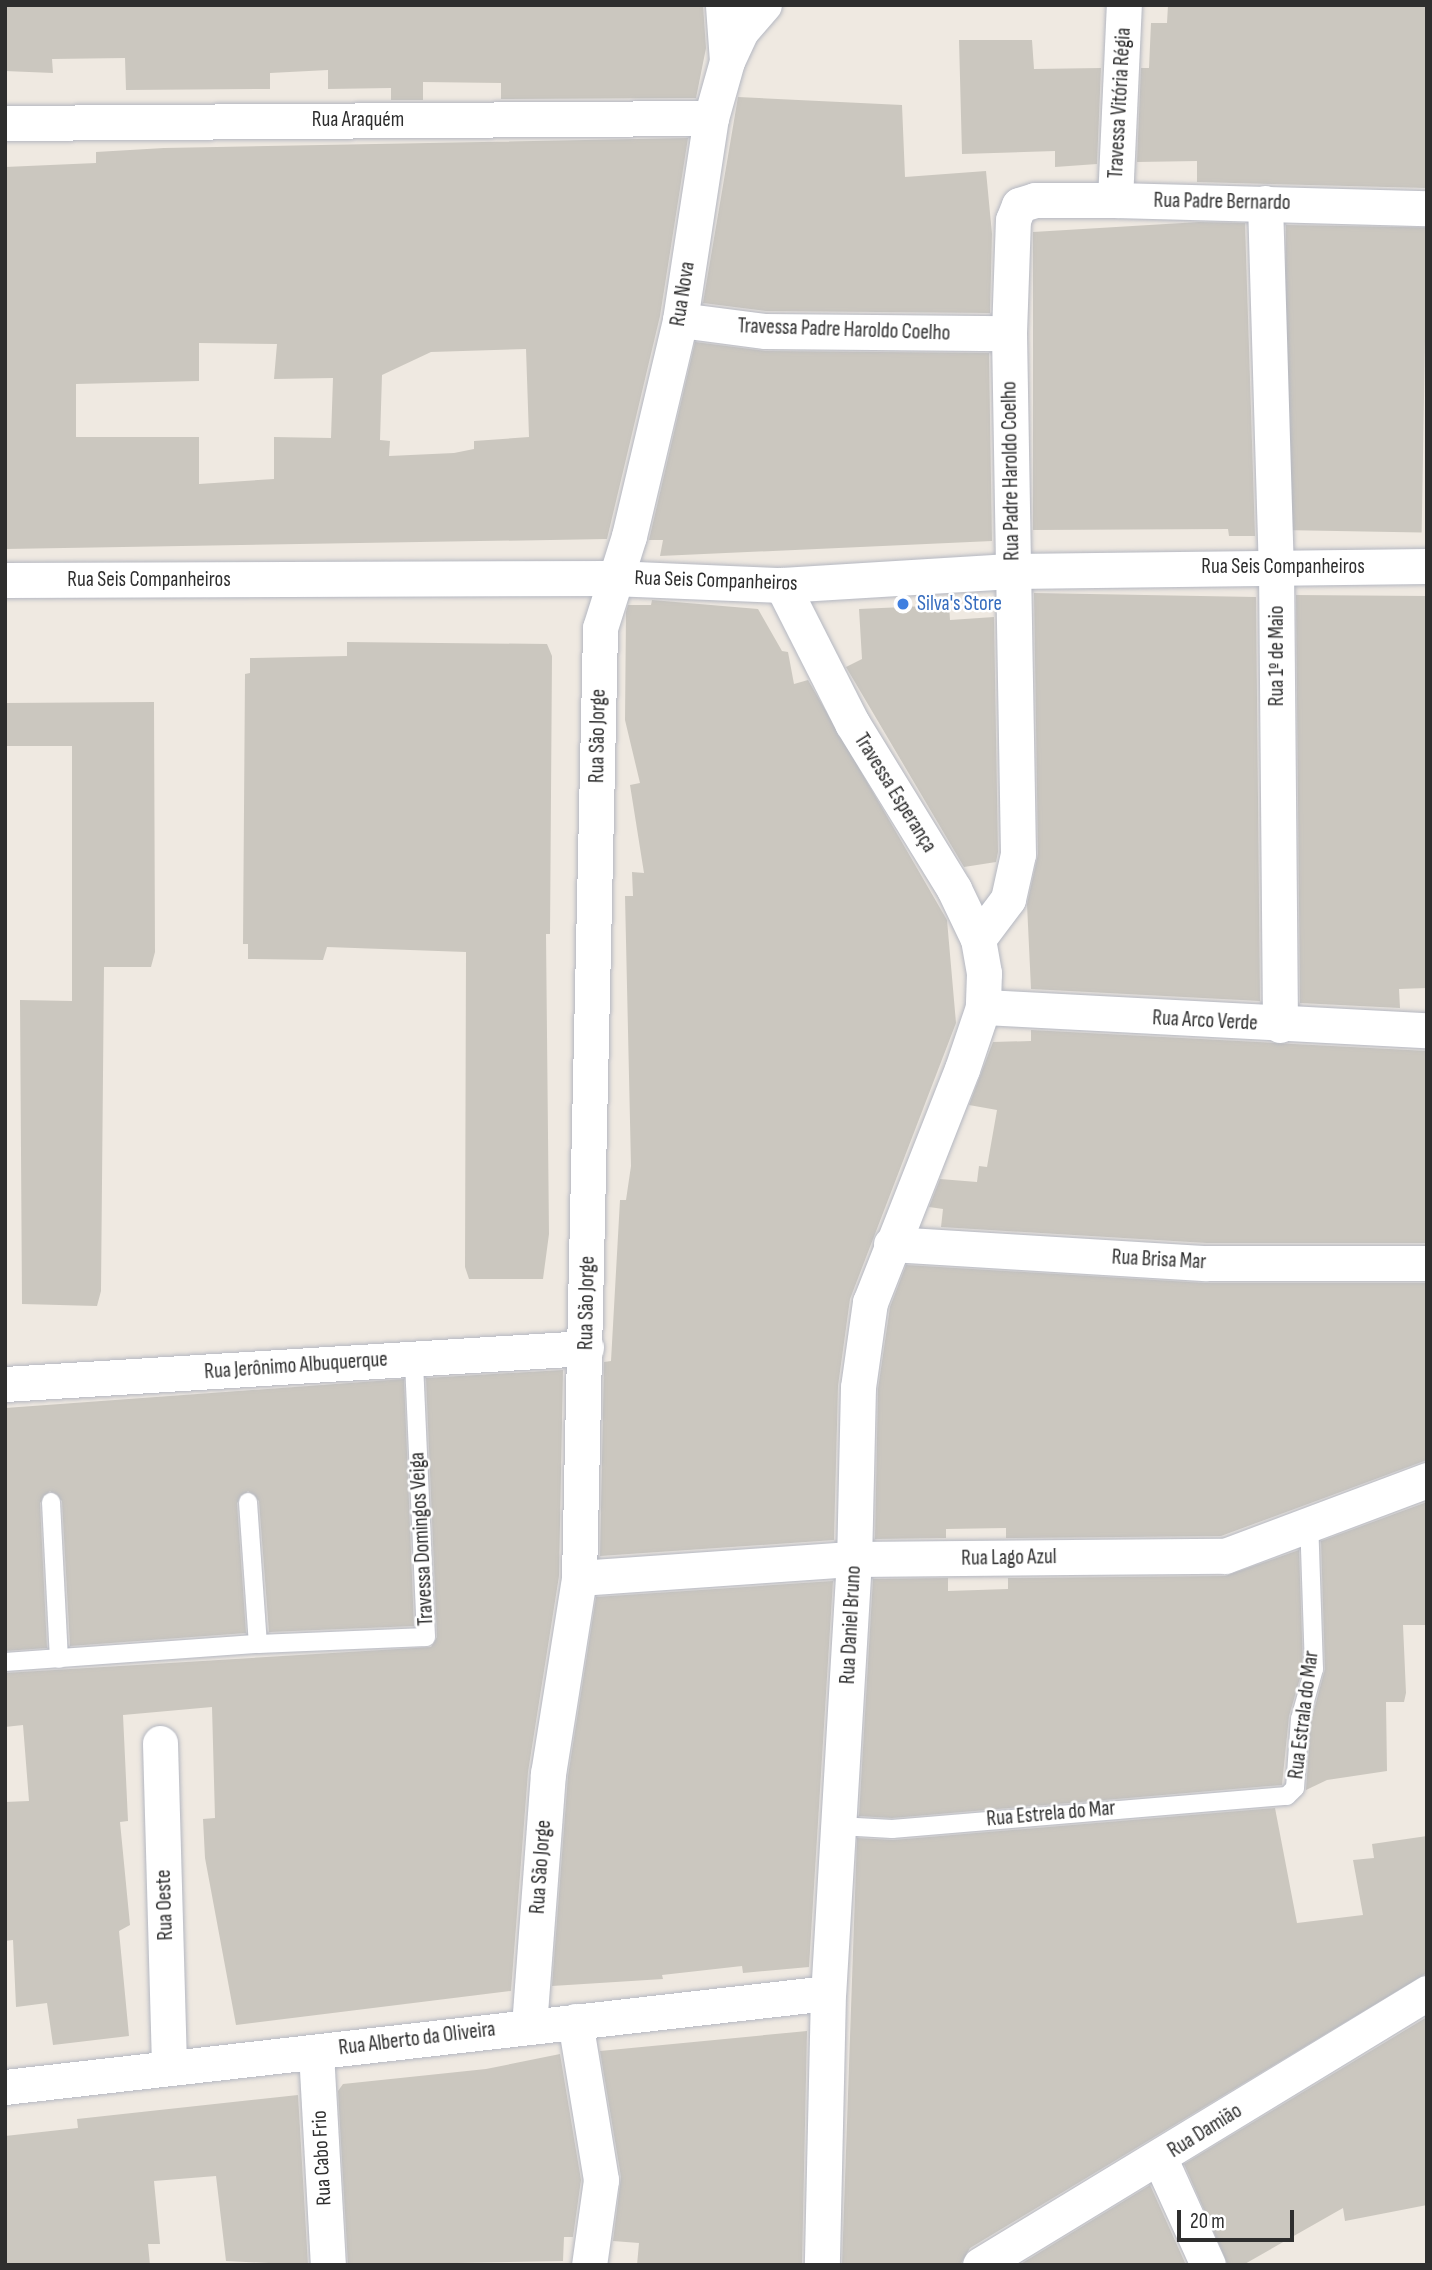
<!DOCTYPE html>
<html>
<head>
<meta charset="utf-8">
<style>
  body { margin:0 }
  #map { position:relative; width:1432px; height:2270px; overflow:hidden; background:#efe9e1; font-family:"Sofia Sans Condensed",sans-serif }
  div>[style] { position:absolute }
  .building>* { inset:0; background:#cbc7bf; transform-origin:0 0 }
  .roads { filter:drop-shadow(0 0 2px #b4b7c1) drop-shadow(0 0 2px #b4b7c1) }
  .lane>* { height:18px; margin:-9px; padding:0 9px; transform-origin:9px; border-radius:9px; background:#fff }
  .street>* { height:35px; margin:-17.5px; padding:0 17.5px; transform-origin:17.5px; border-radius:17.5px; background:#fff }
  .dots>* { width:19px; height:19px; translate:-50% -50%; box-sizing:border-box; border:4px solid #fff; border-radius:50% }
  span { translate:-50% -50%; white-space:nowrap; text-align:center; line-height:1.15; -webkit-text-stroke:5px #fff; paint-order:stroke }
  .street-label { font-size:21px; color:#2e2e2e }
  .shop-label { font-size:21px; color:#366cbe }
  .left { translate:0 -50%; text-align:left }
  .frame { position:absolute; inset:0; border:7px solid #2e2e2e; pointer-events:none }
  .scale { position:absolute; left:1177px; top:2210px; width:117px; height:32px; box-sizing:border-box; border:4px solid #2e2e2e; border-top:0; padding-left:9px; font-size:21px; line-height:24px; white-space:nowrap; color:#2e2e2e; -webkit-text-stroke:5px #fff; paint-order:stroke }
</style>
</head>
<body>
<div id="map">
  <div class="building">
    <div style="clip-path:polygon(5px 5px,703px 5px,706px 48px,696px 98px,501px 99px,501px 83px,423px 82px,423px 100px,391px 100px,391px 88px,328px 89px,328px 70px,270px 73px,270px 89px,126px 90px,125px 58px,52px 59px,53px 73px,5px 71px)"></div>
    <div style="clip-path:polygon(1168px 5px,1427px 5px,1427px 188px,1197px 182px,1197px 161px,1137px 162px,1141px 68px,1149px 68px,1151px 23px,1167px 23px)"></div>
    <div style="clip-path:polygon(959px 40px,1032px 40px,1034px 69px,1101px 68px,1097px 164px,1055px 167px,1055px 151px,962px 154px)"></div>
    <div style="clip-path:polygon(738px 97px,902px 105px,905px 177px,986px 171px,992px 234px,990px 313px,766px 311px,703px 303px)"></div>
    <div style="clip-path:polygon(evenodd,688px 138px,660px 316px,607px 539px,5px 549px,5px 167px,96px 163px,96px 152px,164px 148px,688px 138px,199px 343px,277px 344px,274px 379px,333px 378px,331px 438px,274px 437px,274px 479px,199px 484px,199px 437px,76px 437px,76px 384px,199px 381px,199px 343px,688px 138px,526px 349px,529px 437px,474px 441px,474px 449px,454px 453px,389px 456px,390px 441px,380px 440px,382px 375px,431px 352px,526px 349px)"></div>
    <div style="clip-path:polygon(1199px 222px,1245px 223px,1255px 536px,1229px 536px,1228px 529px,1033px 530px,1033px 232px)"></div>
    <div style="left:1286px;top:225px;width:141px;height:305px;rotate:1deg"></div>
    <div style="clip-path:polygon(695px 342px,765px 351px,989px 353px,992px 541px,660px 556px,663px 540px,649px 540px)"></div>
    <div style="clip-path:polygon(1034px 593px,1256px 597px,1260px 1001px,1031px 989px,1027px 904px,1038px 854px)"></div>
    <div style="clip-path:polygon(1296px 595px,1427px 596px,1427px 988px,1399px 989px,1400px 1008px,1300px 1003px)"></div>
    <div style="clip-path:polygon(652px 600px,758px 609px,782px 651px,788px 652px,794px 684px,808px 680px,947px 920px,956px 1023px,850px 1299px,838px 1386px,834px 1540px,600px 1556px,604px 1362px,611px 1361px,620px 1200px,626px 1200px,631px 1166px,625px 896px,633px 896px,632px 872px,644px 873px,630px 785px,640px 783px,625px 720px,626px 612px,628px 605px,651px 605px)"></div>
    <div style="clip-path:polygon(949px 605px,950px 620px,994px 617px,998px 852px,996px 862px,964px 867px,846px 667px,862px 659px,859px 609px)"></div>
    <div style="clip-path:polygon(347px 642px,547px 644px,552px 656px,550px 934px,546px 934px,549px 1234px,543px 1279px,469px 1279px,465px 1267px,466px 952px,327px 947px,323px 960px,248px 959px,248px 944px,243px 944px,245px 674px,250px 673px,250px 658px,347px 656px)"></div>
    <div style="clip-path:polygon(154px 702px,155px 952px,151px 967px,104px 967px,101px 1291px,97px 1306px,22px 1304px,20px 1000px,72px 1001px,72px 746px,5px 746px,5px 703px)"></div>
    <div style="clip-path:polygon(1031px 1030px,1427px 1051px,1427px 1243px,1207px 1243px,941px 1227px,943px 1209px,929px 1207px,940px 1179px,977px 1182px,979px 1166px,987px 1167px,997px 1110px,969px 1105px,993px 1042px,1031px 1041px)"></div>
    <div style="clip-path:polygon(906px 1265px,1205px 1283px,1427px 1283px,1427px 1460px,1221px 1536px,1006px 1538px,1006px 1528px,946px 1529px,946px 1538px,875px 1539px,878px 1389px,890px 1307px)"></div>
    <div style="clip-path:polygon(563px 1370px,559px 1576px,528px 1772px,511px 1991px,236px 2025px,205px 1858px,203px 1819px,215px 1818px,212px 1707px,123px 1715px,128px 1821px,120px 1822px,130px 1925px,119px 1931px,129px 2036px,53px 2045px,47px 2003px,16px 2007px,13px 1940px,5px 1941px,5px 1802px,29px 1801px,23px 1725px,5px 1727px,5px 1673px,431px 1647px,437px 1637px,426px 1378px)"></div>
    <div style="clip-path:polygon(404px 1379px,414px 1626px,269px 1632px,259px 1501px,248px 1491px,237px 1503px,246px 1633px,70px 1646px,62px 1501px,50px 1491px,40px 1503px,47px 1648px,5px 1651px,5px 1408px)"></div>
    <div style="clip-path:polygon(1427px 1502px,1427px 1625px,1403px 1625px,1406px 1693px,1404px 1702px,1386px 1702px,1387px 1771px,1327px 1780px,1306px 1790px,1311px 1721px,1325px 1669px,1321px 1541px)"></div>
    <div style="clip-path:polygon(1299px 1550px,1303px 1668px,1289px 1716px,1282px 1785px,892px 1818px,859px 1816px,873px 1579px,948px 1578px,948px 1591px,1008px 1589px,1008px 1578px,1225px 1576px)"></div>
    <div style="clip-path:polygon(833px 1581px,809px 1967px,743px 1973px,742px 1966px,662px 1975px,663px 1979px,552px 1986px,568px 1776px,596px 1597px)"></div>
    <div style="clip-path:polygon(1275px 1808px,1297px 1923px,1363px 1915px,1353px 1860px,1374px 1858px,1372px 1844px,1427px 1836px,1427px 1973px,970px 2248px,960px 2265px,842px 2265px,857px 1838px,893px 1840px)"></div>
    <div style="clip-path:polygon(1427px 2017px,1427px 2205px,1345px 2221px,1343px 2208px,1243px 2265px,1228px 2265px,1184px 2164px)"></div>
    <div style="clip-path:polygon(807px 2031px,802px 2265px,637px 2265px,639px 2243px,613px 2241px,621px 2177px,600px 2051px)"></div>
    <div style="clip-path:polygon(560px 2054px,581px 2180px,573px 2237px,564px 2237px,563px 2261px,348px 2265px,338px 2091px,343px 2084px,486px 2069px)"></div>
    <div style="clip-path:polygon(298px 2095px,308px 2265px,226px 2261px,216px 2176px,154px 2181px,160px 2244px,148px 2244px,150px 2265px,5px 2265px,5px 2136px,78px 2128px,77px 2119px)"></div>
    <div style="clip-path:polygon(1150px 2185px,1186px 2265px,1019px 2265px)"></div>
  </div>
  <div class="roads">
    <div class="lane">
      <div style="left:51px;top:1502px;width:157px;rotate:87.1deg"></div>
      <div style="left:248px;top:1502px;width:142px;rotate:86deg"></div>
      <div style="left:258px;top:1644px;width:168px;rotate:-2.4deg"></div>
      <div style="left:426px;top:1637px;width:279px;rotate:-92.5deg"></div>
      <div style="left:5px;top:1662px;width:254px;rotate:-4.1deg"></div>
      <div style="left:839px;top:1826px;width:53px;rotate:3.2deg"></div>
      <div style="left:892px;top:1829px;width:396px;rotate:-4.8deg"></div>
      <div style="left:1287px;top:1796px;width:11px;rotate:-45deg"></div>
      <div style="left:1295px;top:1788px;width:69px;rotate:-85.9deg"></div>
      <div style="left:1300px;top:1719px;width:52px;rotate:-74.4deg"></div>
      <div style="left:1314px;top:1669px;width:147px;rotate:-91.9deg"></div>
    </div>
    <div class="street">
      <div style="left:727px;top:61px;width:33px;rotate:-65deg"></div>
      <div style="left:741px;top:31px;width:35px;rotate:-49deg"></div>
      <div style="left:5px;top:123px;width:706px;rotate:-0.41deg"></div>
      <div style="left:1115px;top:200px;width:195px;rotate:-87.4deg"></div>
      <div style="left:1265px;top:203px;width:363px;rotate:88.3deg"></div>
      <div style="left:1276px;top:566px;width:459px;rotate:89.5deg"></div>
      <div style="left:680px;top:320px;width:86px;rotate:7.4deg"></div>
      <div style="left:765px;top:331px;width:244px;rotate:0.5deg"></div>
      <div style="left:5px;top:580px;width:607px;rotate:-0.19deg"></div>
      <div style="left:612px;top:578px;width:170px;rotate:2.4deg"></div>
      <div style="left:782px;top:585px;width:231px;rotate:-3.5deg"></div>
      <div style="left:1013px;top:571px;width:414px;rotate:-0.7deg"></div>
      <div style="left:782px;top:585px;width:155px;rotate:63.1deg"></div>
      <div style="left:852px;top:723px;width:195px;rotate:58.4deg"></div>
      <div style="left:954px;top:889px;width:55px;rotate:64.4deg"></div>
      <div style="left:978px;top:939px;width:35px;rotate:80deg"></div>
      <div style="left:984px;top:973px;width:34px;rotate:92deg"></div>
      <div style="left:983px;top:1007px;width:65px;rotate:108.7deg"></div>
      <div style="left:962px;top:1069px;width:251px;rotate:111.5deg"></div>
      <div style="left:870px;top:1302px;width:86px;rotate:98deg"></div>
      <div style="left:858px;top:1387px;width:172px;rotate:91.3deg"></div>
      <div style="left:854px;top:1559px;width:435px;rotate:93.4deg"></div>
      <div style="left:828px;top:1993px;width:272px;rotate:91.3deg"></div>
      <div style="left:978px;top:939px;width:50px;rotate:-53.1deg"></div>
      <div style="left:1008px;top:899px;width:46px;rotate:-77.5deg"></div>
      <div style="left:1018px;top:854px;width:521px;rotate:-90.99deg"></div>
      <div style="left:1009px;top:333px;width:113px;rotate:-88deg"></div>
      <div style="left:1013px;top:220px;width:16px;rotate:-68deg"></div>
      <div style="left:1019px;top:205px;width:17px;rotate:-17deg"></div>
      <div style="left:1035px;top:200px;width:80px"></div>
      <div style="left:1115px;top:200px;width:312px;rotate:1.5deg"></div>
      <div style="left:983px;top:1007px;width:445px;rotate:3deg"></div>
      <div style="left:891px;top:1244px;width:316px;rotate:3.5deg"></div>
      <div style="left:1206px;top:1263px;width:221px"></div>
      <div style="left:5px;top:1384px;width:582px;rotate:-3.55deg"></div>
      <div style="left:579px;top:1578px;width:276px;rotate:-4deg"></div>
      <div style="left:854px;top:1559px;width:371px;rotate:-0.5deg"></div>
      <div style="left:1225px;top:1556px;width:216px;rotate:-20.6deg"></div>
      <div style="left:160px;top:1743px;width:325px;rotate:88.4deg"></div>
      <div style="left:575px;top:2021px;width:161px;rotate:80.7deg"></div>
      <div style="left:601px;top:2180px;width:86px;rotate:98deg"></div>
      <div style="left:529px;top:2026px;width:253px;rotate:-85.7deg"></div>
      <div style="left:548px;top:1774px;width:198px;rotate:-81deg"></div>
      <div style="left:579px;top:1578px;width:950px;rotate:-88.73deg"></div>
      <div style="left:600px;top:628px;width:96px;rotate:-72.5deg"></div>
      <div style="left:629px;top:536px;width:222px;rotate:-76.7deg"></div>
      <div style="left:680px;top:320px;width:204px;rotate:-81.3deg"></div>
      <div style="left:711px;top:118px;width:59px;rotate:-74.3deg"></div>
      <div style="left:727px;top:61px;width:56px;rotate:-94.1deg"></div>
      <div style="left:316px;top:2052px;width:213px;rotate:86.8deg"></div>
      <div style="left:5px;top:2087px;width:828px;rotate:-6.52deg"></div>
      <div style="left:1160px;top:2159px;width:116px;rotate:65.6deg"></div>
      <div style="left:980px;top:2265px;width:523px;rotate:-31.32deg"></div>
    </div>
  </div>
  <div class="dots">
    <div style="left:903px;top:604px;background:#3f7fe0"></div>
  </div>
  <div class="street-label">
    <span style="left:1120px;top:103px;rotate:-87deg">Travessa Vitória Régia</span>
    <span style="left:358px;top:120px">Rua Araquém</span>
    <span style="left:1222px;top:202px;rotate:1deg">Rua Padre Bernardo</span>
    <span style="left:683px;top:294px;rotate:-81deg">Rua Nova</span>
    <span style="left:844px;top:330px;rotate:2deg">Travessa Padre Haroldo Coelho</span>
    <span style="left:1011px;top:471px;rotate:-91deg">Rua Padre Haroldo Coelho</span>
    <span style="left:1283px;top:567px">Rua Seis Companheiros</span>
    <span style="left:149px;top:580px">Rua Seis Companheiros</span>
    <span style="left:716px;top:581px;rotate:2deg">Rua Seis Companheiros</span>
    <span style="left:1277px;top:656px;rotate:-90deg">Rua 1º de Maio</span>
    <span style="left:598px;top:736px;rotate:-89deg">Rua São Jorge</span>
    <span style="left:895px;top:793px;rotate:58deg">Travessa Esperança</span>
    <span style="left:1205px;top:1021px;rotate:3deg">Rua Arco Verde</span>
    <span style="left:1159px;top:1260px;rotate:3deg">Rua Brisa Mar</span>
    <span style="left:587px;top:1303px;rotate:-89deg">Rua São Jorge</span>
    <span style="left:296px;top:1366px;rotate:-4deg">Rua Jerônimo Albuquerque</span>
    <span style="left:422px;top:1539px;rotate:-93deg">Travessa Domingos Veiga</span>
    <span style="left:1009px;top:1558px;rotate:-1deg">Rua Lago Azul</span>
    <span style="left:851px;top:1625px;rotate:-87deg">Rua Daniel Bruno</span>
    <span style="left:1304px;top:1715px;rotate:-83deg">Rua Estrala do Mar</span>
    <span style="left:1051px;top:1814px;rotate:-5deg">Rua Estrela do Mar</span>
    <span style="left:541px;top:1867px;rotate:-86deg">Rua São Jorge</span>
    <span style="left:165px;top:1905px;rotate:-92deg">Rua Oeste</span>
    <span style="left:417px;top:2039px;rotate:-7deg">Rua Alberto da Oliveira</span>
    <span style="left:1205px;top:2131px;rotate:-32deg">Rua Damião</span>
    <span style="left:322px;top:2158px;rotate:-93deg">Rua Cabo Frio</span>
  </div>
  <div class="shop-label">
    <span class="left" style="left:917px;top:604px">Silva's Store</span>
  </div>
  <div class="frame"></div>
  <div class="scale">20 m</div>
</div>
</body>
</html>
